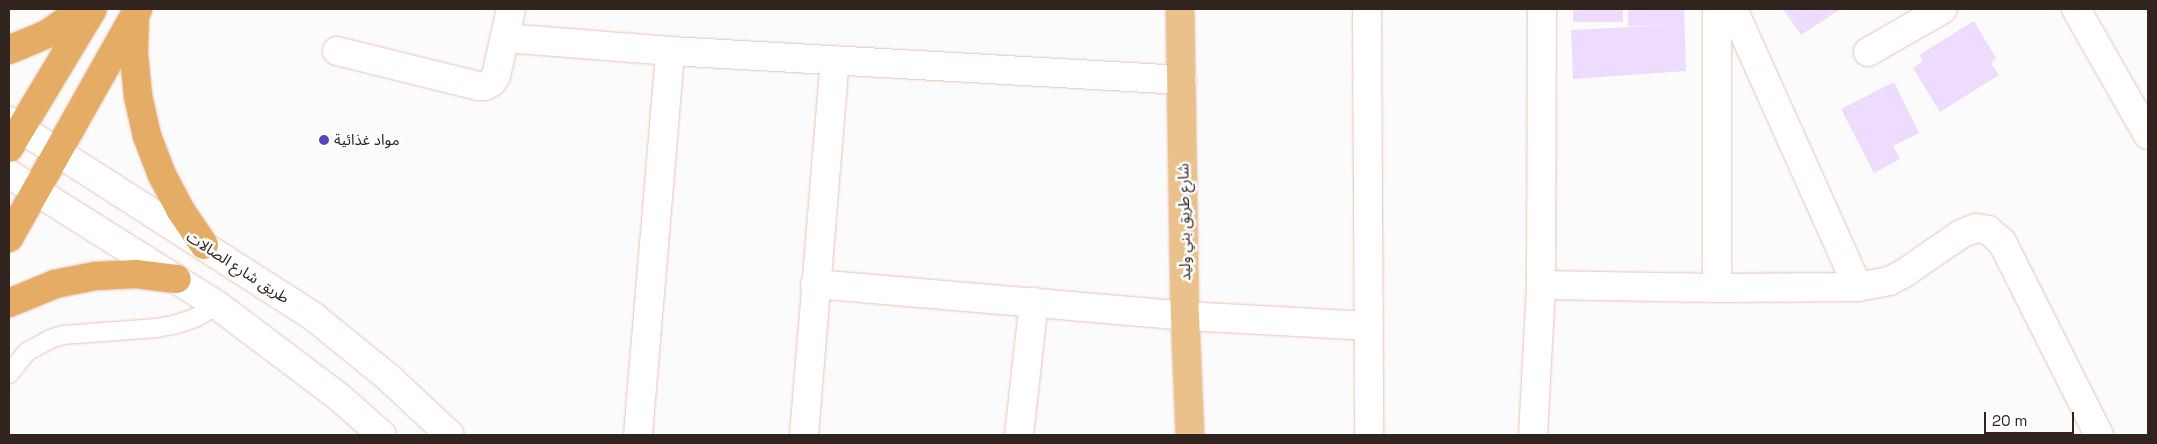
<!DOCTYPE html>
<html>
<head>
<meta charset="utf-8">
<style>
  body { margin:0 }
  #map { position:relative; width:2157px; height:444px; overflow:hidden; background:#fbfbfb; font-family:"Space Grotesk","Noto Sans Arabic",sans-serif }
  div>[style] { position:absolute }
  .building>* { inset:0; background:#eedcfe; transform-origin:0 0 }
  .roads { filter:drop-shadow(0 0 1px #eac3b4) drop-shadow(0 0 1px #eac3b4) }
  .service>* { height:18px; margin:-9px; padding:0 9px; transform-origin:9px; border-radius:9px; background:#fff }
  .minor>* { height:28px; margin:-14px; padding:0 14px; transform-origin:14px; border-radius:14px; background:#fff }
  .tertiary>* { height:28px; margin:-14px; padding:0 14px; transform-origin:14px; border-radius:14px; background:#fff }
  .primary>* { height:28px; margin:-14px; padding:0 14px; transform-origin:14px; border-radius:14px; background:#ebc18b }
  .trunk>* { height:28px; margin:-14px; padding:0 14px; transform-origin:14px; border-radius:14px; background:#e4ac64 }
  .dots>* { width:14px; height:14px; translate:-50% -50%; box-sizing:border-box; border:2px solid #fff; border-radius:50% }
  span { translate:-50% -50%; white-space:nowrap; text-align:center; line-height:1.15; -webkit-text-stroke:5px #fff; paint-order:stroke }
  .poi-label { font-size:15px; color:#31231d }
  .left { translate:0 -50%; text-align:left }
  .street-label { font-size:15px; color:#31231d }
  .frame { position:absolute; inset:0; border:10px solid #31231d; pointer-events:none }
  .scale { position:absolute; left:1984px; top:412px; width:90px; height:22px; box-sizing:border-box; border:2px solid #31231d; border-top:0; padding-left:6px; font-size:15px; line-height:18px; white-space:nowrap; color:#31231d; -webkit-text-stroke:4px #fff; paint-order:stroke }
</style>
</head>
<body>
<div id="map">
  <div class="building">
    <div style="left:1573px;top:9px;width:50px;height:13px"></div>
    <div style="clip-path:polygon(1628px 9px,1684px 9px,1686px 71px,1573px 79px,1571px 30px,1671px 25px,1628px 26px)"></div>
    <div style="clip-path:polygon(1783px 9px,1841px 9px,1801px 35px)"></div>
    <div style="clip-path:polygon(1974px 21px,1996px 58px,1991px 63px,1999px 75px,1940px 112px,1913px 68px,1923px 61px,1919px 55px)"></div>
    <div style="clip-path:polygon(1894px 82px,1919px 133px,1893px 146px,1900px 159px,1874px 173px,1841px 109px)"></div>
  </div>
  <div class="roads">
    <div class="service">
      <div style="left:9px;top:374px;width:28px;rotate:-51deg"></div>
      <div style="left:27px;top:352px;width:26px;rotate:-29deg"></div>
      <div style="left:50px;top:339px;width:14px;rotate:-17deg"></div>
      <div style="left:63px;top:335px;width:94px;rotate:-4.3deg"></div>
      <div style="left:157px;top:328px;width:20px;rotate:-11deg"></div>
      <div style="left:177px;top:324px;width:21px;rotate:-19deg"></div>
      <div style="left:197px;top:317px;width:23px;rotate:-31deg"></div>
    </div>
    <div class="minor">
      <div style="left:1367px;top:9px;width:426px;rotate:89.7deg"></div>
      <div style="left:1717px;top:9px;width:279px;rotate:90deg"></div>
      <div style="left:1733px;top:9px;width:305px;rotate:65.8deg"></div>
      <div style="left:2076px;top:9px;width:145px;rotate:60.3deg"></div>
      <div style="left:505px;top:38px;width:166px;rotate:4.5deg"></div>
      <div style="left:670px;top:51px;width:513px;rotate:3.24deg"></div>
      <div style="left:337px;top:51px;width:145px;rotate:13.9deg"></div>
      <div style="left:478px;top:86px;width:7px"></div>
      <div style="left:485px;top:86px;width:8px;rotate:-30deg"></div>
      <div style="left:492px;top:82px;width:7px;rotate:-56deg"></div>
      <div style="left:496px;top:76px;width:69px;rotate:-77.4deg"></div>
      <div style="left:1868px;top:52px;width:86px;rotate:-29.8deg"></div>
      <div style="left:815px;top:284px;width:371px;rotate:4.9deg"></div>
      <div style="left:1185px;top:316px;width:184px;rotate:3.1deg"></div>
      <div style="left:1541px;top:285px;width:176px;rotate:1deg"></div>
      <div style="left:1717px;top:288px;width:141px;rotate:-0.4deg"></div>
      <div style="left:1858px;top:287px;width:32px;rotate:-11deg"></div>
      <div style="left:1889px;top:281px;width:16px;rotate:-27deg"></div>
      <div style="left:1903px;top:274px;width:70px;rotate:-34.6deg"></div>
      <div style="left:1961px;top:234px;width:16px;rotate:-22deg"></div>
      <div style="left:1976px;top:228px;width:12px;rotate:9deg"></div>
      <div style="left:1988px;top:230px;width:18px;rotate:41deg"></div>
      <div style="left:2002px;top:242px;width:216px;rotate:63.3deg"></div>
      <div style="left:638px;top:435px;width:385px;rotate:-85.2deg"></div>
      <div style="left:804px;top:435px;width:376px;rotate:-85.3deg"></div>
      <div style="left:1019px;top:435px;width:134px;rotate:-83.6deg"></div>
      <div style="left:1533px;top:435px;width:150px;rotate:-86.9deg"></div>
      <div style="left:1541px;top:285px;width:276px;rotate:-89.8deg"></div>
    </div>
    <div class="tertiary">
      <div style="left:9px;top:121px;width:363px;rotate:32.7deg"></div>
      <div style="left:314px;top:317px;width:97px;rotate:39.1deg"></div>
      <div style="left:389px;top:378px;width:83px;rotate:43.1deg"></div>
      <div style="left:9px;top:174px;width:246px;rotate:32.2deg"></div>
      <div style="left:217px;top:305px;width:153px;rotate:37deg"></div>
      <div style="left:339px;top:397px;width:57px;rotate:41.5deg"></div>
    </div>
    <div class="primary">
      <div style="left:1180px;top:9px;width:307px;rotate:89.1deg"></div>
      <div style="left:1185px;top:316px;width:119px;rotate:87.6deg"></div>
    </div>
    <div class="trunk">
      <div style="left:135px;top:17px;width:38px;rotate:92deg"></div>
      <div style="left:134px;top:55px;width:41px;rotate:84.4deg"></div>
      <div style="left:138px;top:96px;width:41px;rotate:77.3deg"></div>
      <div style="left:147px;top:136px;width:42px;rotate:69deg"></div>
      <div style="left:162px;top:175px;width:41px;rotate:62.2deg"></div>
      <div style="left:181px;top:211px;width:41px;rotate:55.9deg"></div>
      <div style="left:9px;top:50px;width:41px;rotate:-22.8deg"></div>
      <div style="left:47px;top:34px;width:44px;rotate:-34.8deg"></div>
      <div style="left:9px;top:148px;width:162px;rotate:-58.9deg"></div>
      <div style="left:9px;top:238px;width:263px;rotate:-60.6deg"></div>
      <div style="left:9px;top:303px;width:50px;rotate:-22.4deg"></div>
      <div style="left:55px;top:284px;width:41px;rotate:-11.3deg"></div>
      <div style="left:95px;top:276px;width:41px;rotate:-2.8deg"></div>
      <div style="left:136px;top:274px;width:41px;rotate:7deg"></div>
    </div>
  </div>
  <div class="dots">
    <div style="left:324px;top:140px;background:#5447bf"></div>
  </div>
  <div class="poi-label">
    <span class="left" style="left:334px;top:140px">مواد غذائية</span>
  </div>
  <div class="street-label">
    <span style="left:1184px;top:222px;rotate:-91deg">شارع طريق بني وليد</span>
    <span style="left:238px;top:267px;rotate:33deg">طريق شارع الصالات</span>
  </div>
  <div class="frame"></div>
  <div class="scale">20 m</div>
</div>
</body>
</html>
